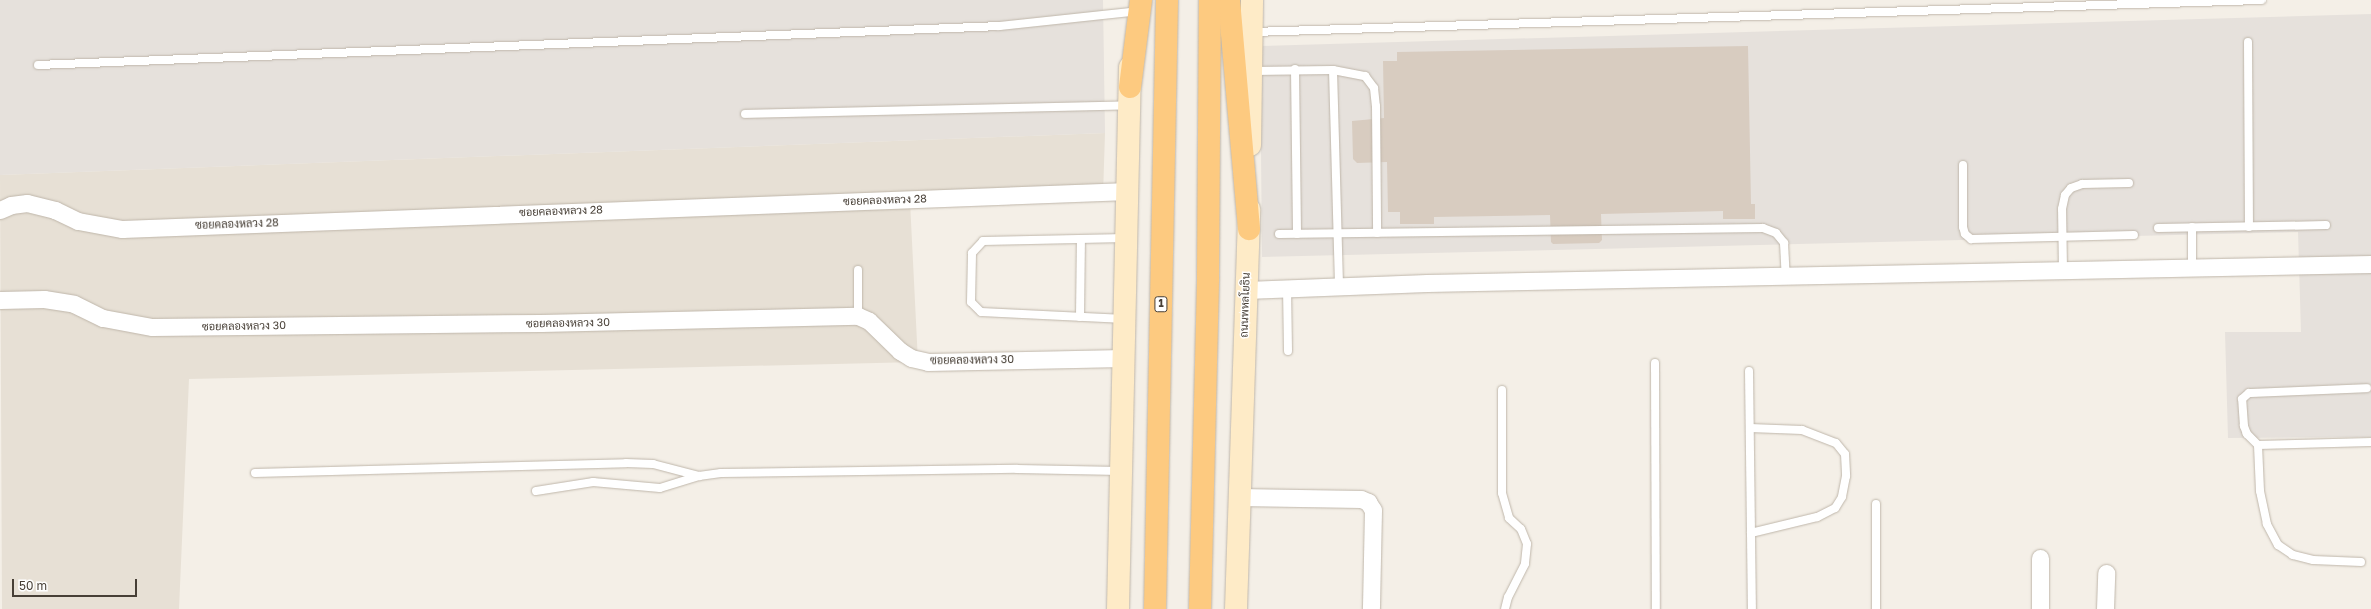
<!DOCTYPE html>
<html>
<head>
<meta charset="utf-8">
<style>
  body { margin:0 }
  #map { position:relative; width:2371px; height:609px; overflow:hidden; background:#f4efe7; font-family:"Golos Text",Sarabun,sans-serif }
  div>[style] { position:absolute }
  .residential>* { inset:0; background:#e7e0d5 }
  .industrial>* { inset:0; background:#e6e1dc }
  .building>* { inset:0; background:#d8ccc0 }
  .roads { filter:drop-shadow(0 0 1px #bfb6aa) drop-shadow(0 0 1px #bfb6aa) }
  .service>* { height:8px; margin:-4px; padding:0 4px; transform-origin:4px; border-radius:4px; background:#fff }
  .minor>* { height:17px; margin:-8.5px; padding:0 8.5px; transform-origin:8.5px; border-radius:8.5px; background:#fff }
  .secondary>* { height:22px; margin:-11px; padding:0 11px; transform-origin:11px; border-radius:11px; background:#feebc7 }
  .trunk>* { height:22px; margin:-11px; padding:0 11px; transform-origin:11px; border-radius:11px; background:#fdca80 }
  span { translate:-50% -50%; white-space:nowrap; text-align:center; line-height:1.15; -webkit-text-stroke:3px #fff; paint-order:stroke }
  .shield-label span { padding:1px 3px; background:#fff; border:1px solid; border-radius:3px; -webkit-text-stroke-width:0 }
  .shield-label { font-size:10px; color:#473f36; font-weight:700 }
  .street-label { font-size:11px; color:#473f36 }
  .scale { position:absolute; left:12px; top:579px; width:125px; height:18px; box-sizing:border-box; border:2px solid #473f36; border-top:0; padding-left:5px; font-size:12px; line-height:14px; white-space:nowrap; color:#473f36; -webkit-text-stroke:3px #fff; paint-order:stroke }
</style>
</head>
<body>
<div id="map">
  <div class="residential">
    <div style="clip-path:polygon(1105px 133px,1103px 196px,910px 201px,918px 362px,189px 379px,179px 609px,2px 609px,0 175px)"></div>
  </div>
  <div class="industrial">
    <div style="clip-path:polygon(0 0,1103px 0,1105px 133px,0 175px)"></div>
    <div style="clip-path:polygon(2371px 14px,2371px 437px,2228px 438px,2225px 332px,2301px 332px,2298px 232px,1262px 257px,1260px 46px)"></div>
  </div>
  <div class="building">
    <div style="clip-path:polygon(1748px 46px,1751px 204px,1755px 204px,1755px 219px,1723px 219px,1723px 211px,1601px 214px,1602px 240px,1599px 243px,1553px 244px,1551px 242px,1550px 215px,1434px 217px,1434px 224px,1400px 224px,1400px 212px,1388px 212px,1387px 162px,1357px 163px,1353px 159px,1352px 121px,1384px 118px,1383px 61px,1397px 61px,1397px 52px)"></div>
  </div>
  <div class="roads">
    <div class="service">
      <div style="left:1252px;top:32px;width:1010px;rotate:-1.82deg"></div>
      <div style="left:2248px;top:42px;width:185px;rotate:89.7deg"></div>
      <div style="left:38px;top:65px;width:962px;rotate:-2.32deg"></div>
      <div style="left:999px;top:26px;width:133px;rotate:-6.1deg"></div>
      <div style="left:1295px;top:69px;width:165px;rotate:89.3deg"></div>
      <div style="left:1333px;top:70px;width:216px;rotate:88.4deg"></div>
      <div style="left:1252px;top:71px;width:81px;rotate:-0.7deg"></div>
      <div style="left:1333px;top:70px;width:33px;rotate:11deg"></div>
      <div style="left:1365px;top:76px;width:15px;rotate:53deg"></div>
      <div style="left:1374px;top:88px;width:18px;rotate:84deg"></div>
      <div style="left:1376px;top:106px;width:127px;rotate:89.5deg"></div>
      <div style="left:745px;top:114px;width:384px;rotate:-1.3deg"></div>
      <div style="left:1963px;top:165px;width:62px;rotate:90deg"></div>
      <div style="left:1963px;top:227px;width:7px;rotate:74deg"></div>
      <div style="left:1965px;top:234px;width:8px;rotate:40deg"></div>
      <div style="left:1971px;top:239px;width:163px;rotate:-1.4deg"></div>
      <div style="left:2158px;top:228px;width:168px;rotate:-1deg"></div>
      <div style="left:1279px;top:234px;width:484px;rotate:-0.7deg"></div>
      <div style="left:1763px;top:228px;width:14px;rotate:21deg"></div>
      <div style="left:1776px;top:233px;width:13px;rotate:51deg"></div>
      <div style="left:1784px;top:243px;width:33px;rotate:87deg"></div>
      <div style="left:2192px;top:267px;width:40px;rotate:-90deg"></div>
      <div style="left:858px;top:270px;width:46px;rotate:90deg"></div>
      <div style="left:2063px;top:270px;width:61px;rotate:-90.9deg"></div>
      <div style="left:2062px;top:209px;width:14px;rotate:-78deg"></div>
      <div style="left:2065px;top:195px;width:9px;rotate:-49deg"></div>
      <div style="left:2071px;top:188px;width:12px;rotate:-20deg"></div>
      <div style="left:2082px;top:184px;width:47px;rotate:-1.2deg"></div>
      <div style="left:1287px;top:287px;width:64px;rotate:89.1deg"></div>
      <div style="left:1080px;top:317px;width:78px;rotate:-89.3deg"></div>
      <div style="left:1125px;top:319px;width:144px;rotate:-177.2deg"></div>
      <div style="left:981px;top:312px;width:14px;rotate:-135deg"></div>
      <div style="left:971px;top:302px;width:49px;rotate:-88.8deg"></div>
      <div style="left:972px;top:253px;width:16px;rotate:-47deg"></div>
      <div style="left:983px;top:241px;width:143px;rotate:-1.2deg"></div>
      <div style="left:1655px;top:363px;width:246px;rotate:89.8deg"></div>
      <div style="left:1749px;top:371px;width:238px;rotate:89.3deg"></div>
      <div style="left:1502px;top:390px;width:103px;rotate:90deg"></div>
      <div style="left:1502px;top:493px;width:26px;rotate:74deg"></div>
      <div style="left:1509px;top:518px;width:16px;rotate:43deg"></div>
      <div style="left:1521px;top:529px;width:16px;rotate:68deg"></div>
      <div style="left:1527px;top:544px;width:20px;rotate:96deg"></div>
      <div style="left:1525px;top:564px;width:37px;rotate:117deg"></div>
      <div style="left:1508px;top:597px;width:12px;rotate:104deg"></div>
      <div style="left:1750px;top:428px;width:52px;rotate:2.2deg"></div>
      <div style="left:1802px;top:430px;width:36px;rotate:21deg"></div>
      <div style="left:1836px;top:443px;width:14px;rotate:51deg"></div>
      <div style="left:1845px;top:454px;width:22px;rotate:87deg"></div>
      <div style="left:1846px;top:476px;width:21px;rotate:101deg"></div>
      <div style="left:1842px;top:497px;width:13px;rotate:122deg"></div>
      <div style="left:1835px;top:508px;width:20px;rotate:153deg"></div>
      <div style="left:1817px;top:517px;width:68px;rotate:166.4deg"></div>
      <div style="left:2258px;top:445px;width:16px;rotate:-135deg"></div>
      <div style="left:2247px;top:434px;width:9px;rotate:-111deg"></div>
      <div style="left:2244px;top:426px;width:27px;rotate:-94deg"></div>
      <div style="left:2242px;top:399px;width:9px;rotate:-41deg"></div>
      <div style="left:2249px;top:393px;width:118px;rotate:-2.4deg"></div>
      <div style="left:255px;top:473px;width:371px;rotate:-1.5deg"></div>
      <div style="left:626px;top:463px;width:27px;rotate:2deg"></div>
      <div style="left:653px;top:464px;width:48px;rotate:14.6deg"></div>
      <div style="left:536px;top:491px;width:58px;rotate:-9deg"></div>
      <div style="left:593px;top:482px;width:67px;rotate:5.1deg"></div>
      <div style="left:660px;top:488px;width:41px;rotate:-17.1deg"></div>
      <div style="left:699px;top:476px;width:22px;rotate:-8deg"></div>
      <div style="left:721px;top:473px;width:296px;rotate:-0.8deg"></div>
      <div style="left:1017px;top:469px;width:103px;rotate:1.1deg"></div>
      <div style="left:1876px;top:504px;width:105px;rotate:90deg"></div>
      <div style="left:2361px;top:562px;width:48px;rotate:-177.6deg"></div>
      <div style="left:2313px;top:560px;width:21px;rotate:-166deg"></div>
      <div style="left:2293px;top:555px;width:18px;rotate:-146deg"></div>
      <div style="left:2278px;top:545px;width:24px;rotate:-118deg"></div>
      <div style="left:2267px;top:524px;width:34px;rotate:-102deg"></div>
      <div style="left:2260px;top:491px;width:46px;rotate:-92.5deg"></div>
      <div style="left:2258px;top:445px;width:113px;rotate:-1.5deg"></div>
    </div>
    <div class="minor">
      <div style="left:0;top:210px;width:12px;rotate:-24deg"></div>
      <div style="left:11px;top:205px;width:16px;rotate:-7deg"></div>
      <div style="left:27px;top:203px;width:29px;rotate:14deg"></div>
      <div style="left:55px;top:210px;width:25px;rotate:26deg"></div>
      <div style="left:78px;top:221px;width:45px;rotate:10.3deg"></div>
      <div style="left:122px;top:229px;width:1007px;rotate:-2.16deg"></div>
      <div style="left:1246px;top:290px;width:181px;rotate:-2.2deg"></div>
      <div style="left:1427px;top:283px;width:944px;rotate:-1.15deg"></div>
      <div style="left:0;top:300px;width:44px;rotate:-1.3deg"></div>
      <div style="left:44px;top:299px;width:30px;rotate:9deg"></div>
      <div style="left:74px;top:304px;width:32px;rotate:26deg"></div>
      <div style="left:103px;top:318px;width:50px;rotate:10.4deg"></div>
      <div style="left:152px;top:327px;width:389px;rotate:-0.6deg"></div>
      <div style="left:541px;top:323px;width:317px;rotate:-1.3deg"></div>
      <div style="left:858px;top:316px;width:12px;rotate:24deg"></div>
      <div style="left:869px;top:321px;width:43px;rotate:44.1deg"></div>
      <div style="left:900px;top:351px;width:13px;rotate:32deg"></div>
      <div style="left:911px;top:358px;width:17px;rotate:13deg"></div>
      <div style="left:928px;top:362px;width:196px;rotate:-1.2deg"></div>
      <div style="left:1238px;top:497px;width:123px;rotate:0.9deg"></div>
      <div style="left:1361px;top:499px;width:8px;rotate:23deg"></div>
      <div style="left:1368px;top:502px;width:9px;rotate:58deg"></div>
      <div style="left:1373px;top:510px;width:99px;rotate:91.2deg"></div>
      <div style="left:2040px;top:609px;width:51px;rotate:-90deg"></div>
      <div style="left:2105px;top:609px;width:36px;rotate:-88deg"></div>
    </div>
    <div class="secondary">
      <div style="left:1250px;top:145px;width:145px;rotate:-89.2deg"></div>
      <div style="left:1118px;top:609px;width:542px;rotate:-88.73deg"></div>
      <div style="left:1236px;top:609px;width:400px;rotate:-88.1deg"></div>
    </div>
    <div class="trunk">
      <div style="left:1229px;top:0;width:230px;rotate:85deg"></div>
      <div style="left:1130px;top:87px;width:88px;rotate:-82.8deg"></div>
      <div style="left:1155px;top:609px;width:609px;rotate:-88.87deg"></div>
      <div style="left:1200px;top:609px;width:332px;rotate:-88.6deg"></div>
      <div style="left:1208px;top:277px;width:277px;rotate:-89.6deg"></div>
    </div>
  </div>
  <div class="shield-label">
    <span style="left:1161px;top:304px">1</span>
  </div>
  <div class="street-label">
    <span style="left:885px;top:200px;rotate:-2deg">ซอยคลองหลวง 28</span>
    <span style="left:561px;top:211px;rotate:-2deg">ซอยคลองหลวง 28</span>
    <span style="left:237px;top:224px;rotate:-2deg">ซอยคลองหลวง 28</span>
    <span style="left:1245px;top:305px;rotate:-88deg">ถนนพหลโยธิน</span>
    <span style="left:568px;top:323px;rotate:-1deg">ซอยคลองหลวง 30</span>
    <span style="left:244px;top:326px;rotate:-1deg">ซอยคลองหลวง 30</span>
    <span style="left:972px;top:360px;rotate:-1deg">ซอยคลองหลวง 30</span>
  </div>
  <div class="scale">50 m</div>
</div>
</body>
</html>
